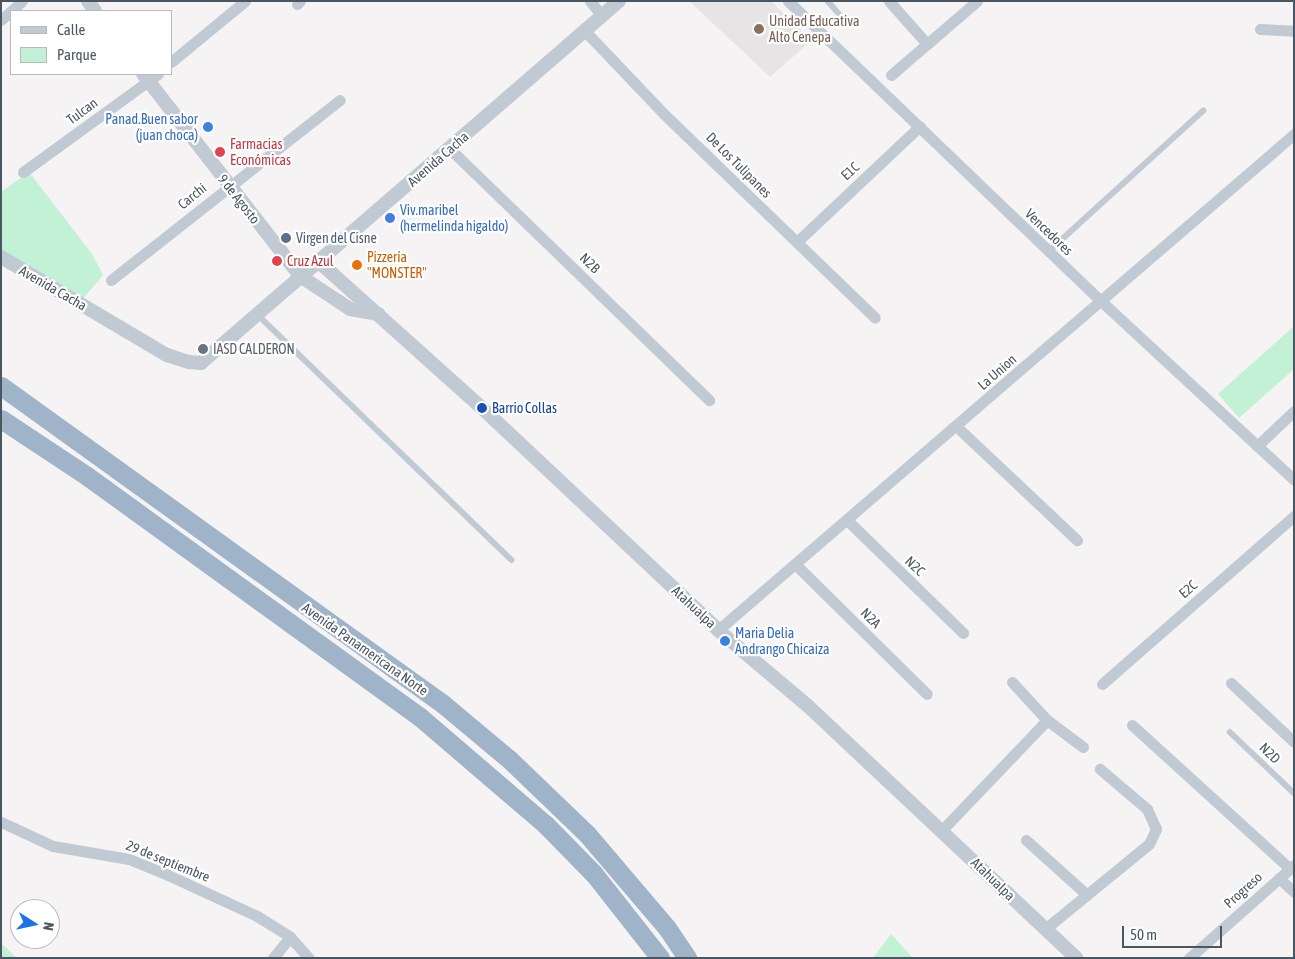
<!DOCTYPE html>
<html>
<head>
<meta charset="utf-8">
<style>
  body { margin:0 }
  #map { position:relative; width:1295px; height:959px; overflow:hidden; background:#f5f3f3; font-family:"Asap Condensed",sans-serif }
  div>[style] { position:absolute }
  .education>* { inset:0; background:#e6e4e5 }
  .green>* { inset:0; background:#c3f1d5 }
  .service>* { height:5.5px; margin:-2.75px; padding:0 2.75px; transform-origin:2.75px; border-radius:2.75px; background:#c1cad2 }
  .minor>* { height:11px; margin:-5.5px; padding:0 5.5px; transform-origin:5.5px; border-radius:5.5px; background:#c1cad2 }
  .tertiary>* { height:14px; margin:-7px; padding:0 7px; transform-origin:7px; border-radius:7px; background:#c1cad2 }
  .trunk>* { height:19px; margin:-9.5px; padding:0 9.5px; transform-origin:9.5px; border-radius:9.5px; background:#9fb4c9 }
  .dots>* { width:14px; height:14px; translate:-50% -50%; box-sizing:border-box; border:2px solid #fff; border-radius:50% }
  span { translate:-50% -50%; white-space:nowrap; text-align:center; line-height:1.15; -webkit-text-stroke:4.5px #fff; paint-order:stroke }
  .education-label { font-size:14px; color:#785e54 }
  .left { translate:0 -50%; text-align:left }
  .street-label { font-size:14px; color:#4a5661 }
  .shop-label { font-size:14px; color:#366cbe }
  .right { translate:-100% -50%; text-align:right }
  .health-label { font-size:14px; color:#be3a42 }
  .service-label { font-size:14px; color:#4e5e75 }
  .food-label { font-size:14px; color:#c56008 }
  .worship-label { font-size:14px; color:#5b616d }
  .transit-label { font-size:14px; color:#164399 }
  .frame { position:absolute; inset:0; border:2px solid #4a5661; pointer-events:none }
  .legend { position:absolute; left:10px; top:10px; width:162px; height:65px; box-sizing:border-box; background:#fff; border:1px solid #b7bbc0; margin:0; padding:6px 9px; list-style:none; font-size:15px; color:#4a5661 }
  .legend li { display:flex; align-items:center; gap:10px; height:25px }
  .legend b { width:25px; border:1px solid #b7bbc0 }
  .north { position:absolute; left:10px; top:899px; width:50px; height:50px; box-sizing:border-box; background:#fff; border:1px solid #b7bbc0; border-radius:50%; rotate:100deg; font-size:14px; font-weight:700; line-height:20px; text-align:center; color:#4a5661 }
  .north::after { content:''; display:block; margin:auto; width:18px; height:22px; background:#1a73e8; clip-path:polygon(50% 0,100% 100%,50% 72%,0 100%) }
  .scale { position:absolute; left:1122px; top:926px; width:100px; height:22px; box-sizing:border-box; border:2px solid #4a5661; border-top:0; padding-left:6px; font-size:15px; line-height:18px; white-space:nowrap; color:#4a5661; -webkit-text-stroke:4px #fff; paint-order:stroke }
</style>
</head>
<body>
<div id="map">
  <div class="education">
    <div style="clip-path:polygon(689px 1px,771px 1px,811px 41px,770px 77px)"></div>
  </div>
  <div class="green">
    <div style="clip-path:polygon(29px 172px,92px 254px,103px 275px,82px 300px,1px 254px,1px 192px)"></div>
    <div style="clip-path:polygon(1294px 326px,1294px 369px,1239px 418px,1218px 394px)"></div>
    <div style="clip-path:polygon(891px 934px,913px 958px,873px 958px)"></div>
    <div style="clip-path:polygon(1px 943px,17px 958px,1px 958px)"></div>
  </div>
  <div class="service">
    <div style="left:828px;top:1px;width:18px;rotate:49deg"></div>
    <div style="left:1048px;top:252px;width:210px;rotate:-42.3deg"></div>
    <div style="left:257px;top:314px;width:354px;rotate:44deg"></div>
    <div style="left:1230px;top:732px;width:88px;rotate:43.6deg"></div>
  </div>
  <div class="minor">
    <div style="left:590px;top:1px;width:19px;rotate:51deg"></div>
    <div style="left:788px;top:1px;width:434px;rotate:43.8deg"></div>
    <div style="left:1101px;top:301px;width:263px;rotate:42.8deg"></div>
    <div style="left:889px;top:1px;width:57px;rotate:48.5deg"></div>
    <div style="left:927px;top:44px;width:66px;rotate:-40.7deg"></div>
    <div style="left:297px;top:4px;width:4px;rotate:-45deg"></div>
    <div style="left:1px;top:20px;width:28px;rotate:-42deg"></div>
    <div style="left:1260px;top:29px;width:34px;rotate:3deg"></div>
    <div style="left:584px;top:30px;width:116px;rotate:46.4deg"></div>
    <div style="left:664px;top:114px;width:293px;rotate:44deg"></div>
    <div style="left:171px;top:62px;width:96px;rotate:-39.5deg"></div>
    <div style="left:891px;top:75px;width:48px;rotate:-40.7deg"></div>
    <div style="left:450px;top:149px;width:361px;rotate:44.1deg"></div>
    <div style="left:23px;top:172px;width:167px;rotate:-36deg"></div>
    <div style="left:801px;top:238px;width:163px;rotate:-43.3deg"></div>
    <div style="left:111px;top:280px;width:291px;rotate:-38.2deg"></div>
    <div style="left:957px;top:427px;width:165px;rotate:43.3deg"></div>
    <div style="left:1257px;top:446px;width:51px;rotate:-43.4deg"></div>
    <div style="left:847px;top:520px;width:162px;rotate:44.2deg"></div>
    <div style="left:795px;top:564px;width:185px;rotate:44.6deg"></div>
    <div style="left:718px;top:630px;width:760px;rotate:-40.73deg"></div>
    <div style="left:1012px;top:682px;width:52px;rotate:47.4deg"></div>
    <div style="left:1047px;top:720px;width:45px;rotate:36.9deg"></div>
    <div style="left:1231px;top:683px;width:86px;rotate:43.1deg"></div>
    <div style="left:1102px;top:684px;width:255px;rotate:-41.2deg"></div>
    <div style="left:1132px;top:725px;width:214px;rotate:42.3deg"></div>
    <div style="left:1px;top:822px;width:57px;rotate:24.8deg"></div>
    <div style="left:53px;top:846px;width:77px;rotate:9.7deg"></div>
    <div style="left:129px;top:859px;width:42px;rotate:22.3deg"></div>
    <div style="left:168px;top:875px;width:98px;rotate:24.7deg"></div>
    <div style="left:257px;top:916px;width:39px;rotate:32deg"></div>
    <div style="left:290px;top:937px;width:28px;rotate:48deg"></div>
    <div style="left:942px;top:830px;width:152px;rotate:-46.3deg"></div>
    <div style="left:1026px;top:840px;width:82px;rotate:42deg"></div>
    <div style="left:1279px;top:878px;width:21px;rotate:43deg"></div>
    <div style="left:1045px;top:929px;width:134px;rotate:-39.3deg"></div>
    <div style="left:1149px;top:844px;width:17px;rotate:-65deg"></div>
    <div style="left:1156px;top:829px;width:22px;rotate:-114deg"></div>
    <div style="left:1147px;top:809px;width:62px;rotate:-139.6deg"></div>
    <div style="left:273px;top:958px;width:27px;rotate:-51deg"></div>
    <div style="left:1189px;top:958px;width:140px;rotate:-41.5deg"></div>
  </div>
  <div class="tertiary">
    <div style="left:88px;top:1px;width:12px;rotate:55deg"></div>
    <div style="left:143px;top:74px;width:256px;rotate:52.1deg"></div>
    <div style="left:300px;top:276px;width:60px;rotate:33.4deg"></div>
    <div style="left:350px;top:309px;width:29px;rotate:10deg"></div>
    <div style="left:1px;top:257px;width:193px;rotate:30.6deg"></div>
    <div style="left:167px;top:355px;width:23px;rotate:18deg"></div>
    <div style="left:189px;top:362px;width:12px;rotate:5deg"></div>
    <div style="left:201px;top:363px;width:553px;rotate:-40.89deg"></div>
    <div style="left:317px;top:260px;width:222px;rotate:41.9deg"></div>
    <div style="left:482px;top:408px;width:324px;rotate:43.2deg"></div>
    <div style="left:718px;top:630px;width:118px;rotate:40.2deg"></div>
    <div style="left:808px;top:706px;width:368px;rotate:43.2deg"></div>
  </div>
  <div class="trunk">
    <div style="left:1px;top:386px;width:545px;rotate:35.73deg"></div>
    <div style="left:443px;top:704px;width:87px;rotate:39.9deg"></div>
    <div style="left:510px;top:760px;width:107px;rotate:43.9deg"></div>
    <div style="left:587px;top:834px;width:123px;rotate:49.6deg"></div>
    <div style="left:667px;top:928px;width:36px;rotate:56deg"></div>
    <div style="left:1px;top:419px;width:103px;rotate:33.5deg"></div>
    <div style="left:87px;top:476px;width:411px;rotate:35.9deg"></div>
    <div style="left:420px;top:717px;width:165px;rotate:40.6deg"></div>
    <div style="left:545px;top:824px;width:70px;rotate:45.6deg"></div>
    <div style="left:594px;top:874px;width:107px;rotate:51.8deg"></div>
  </div>
  <div class="dots">
    <div style="left:759px;top:29px;background:#8d6e63"></div>
    <div style="left:208px;top:127px;background:#3f7fe0"></div>
    <div style="left:220px;top:152px;background:#e0444e"></div>
    <div style="left:390px;top:218px;background:#3f7fe0"></div>
    <div style="left:286px;top:238px;background:#5c6f8a"></div>
    <div style="left:277px;top:261px;background:#e0444e"></div>
    <div style="left:357px;top:265px;background:#e8710a"></div>
    <div style="left:203px;top:349px;background:#6b7280"></div>
    <div style="left:482px;top:408px;background:#1a4fb4"></div>
    <div style="left:725px;top:641px;background:#3f7fe0"></div>
  </div>
  <div class="education-label">
    <span class="left" style="left:769px;top:29px">Unidad Educativa<br>Alto Cenepa</span>
  </div>
  <div class="street-label">
    <span style="left:82px;top:111px;rotate:-36deg">Tulcan</span>
    <span style="left:438px;top:159px;rotate:-41deg">Avenida Cacha</span>
    <span style="left:739px;top:165px;rotate:45deg">De Los Tulipanes</span>
    <span style="left:850px;top:171px;rotate:-43deg">E1C</span>
    <span style="left:192px;top:196px;rotate:-39deg">Carchi</span>
    <span style="left:239px;top:199px;rotate:52deg">9 de Agosto</span>
    <span style="left:1049px;top:232px;rotate:44deg">Vencedores</span>
    <span style="left:590px;top:263px;rotate:44deg">N2B</span>
    <span style="left:53px;top:288px;rotate:30deg">Avenida Cacha</span>
    <span style="left:997px;top:372px;rotate:-41deg">La Union</span>
    <span style="left:915px;top:566px;rotate:44deg">N2C</span>
    <span style="left:1188px;top:589px;rotate:-41deg">E2C</span>
    <span style="left:694px;top:607px;rotate:43deg">Atahualpa</span>
    <span style="left:871px;top:618px;rotate:45deg">N2A</span>
    <span style="left:365px;top:649px;rotate:35deg">Avenida Panamericana Norte</span>
    <span style="left:1270px;top:753px;rotate:44deg">N2D</span>
    <span style="left:168px;top:861px;rotate:22deg">29 de septiembre</span>
    <span style="left:993px;top:879px;rotate:44deg">Atahualpa</span>
    <span style="left:1243px;top:890px;rotate:-42deg">Progreso</span>
  </div>
  <div class="shop-label">
    <span class="right" style="left:198px;top:127px">Panad.Buen sabor<br>(juan choca)</span>
    <span class="left" style="left:400px;top:218px">Viv.maribel<br>(hermelinda higaldo)</span>
    <span class="left" style="left:735px;top:641px">Maria Delia<br>Andrango Chicaiza</span>
  </div>
  <div class="health-label">
    <span class="left" style="left:230px;top:152px">Farmacias<br>Económicas</span>
    <span class="left" style="left:287px;top:261px">Cruz Azul</span>
  </div>
  <div class="service-label">
    <span class="left" style="left:296px;top:238px">Virgen del Cisne</span>
  </div>
  <div class="food-label">
    <span class="left" style="left:367px;top:265px">Pizzería<br>"MONSTER"</span>
  </div>
  <div class="worship-label">
    <span class="left" style="left:213px;top:349px">IASD CALDERON</span>
  </div>
  <div class="transit-label">
    <span class="left" style="left:492px;top:408px">Barrio Collas</span>
  </div>
  <div class="frame"></div>
  <ul class="legend">
  <li><b style="height:6px;background:#c1cad2"></b>Calle</li>
  <li><b style="height:14px;background:#c3f1d5"></b>Parque</li>
  </ul>
  <div class="north">N</div>
  <div class="scale">50 m</div>
</div>
</body>
</html>
